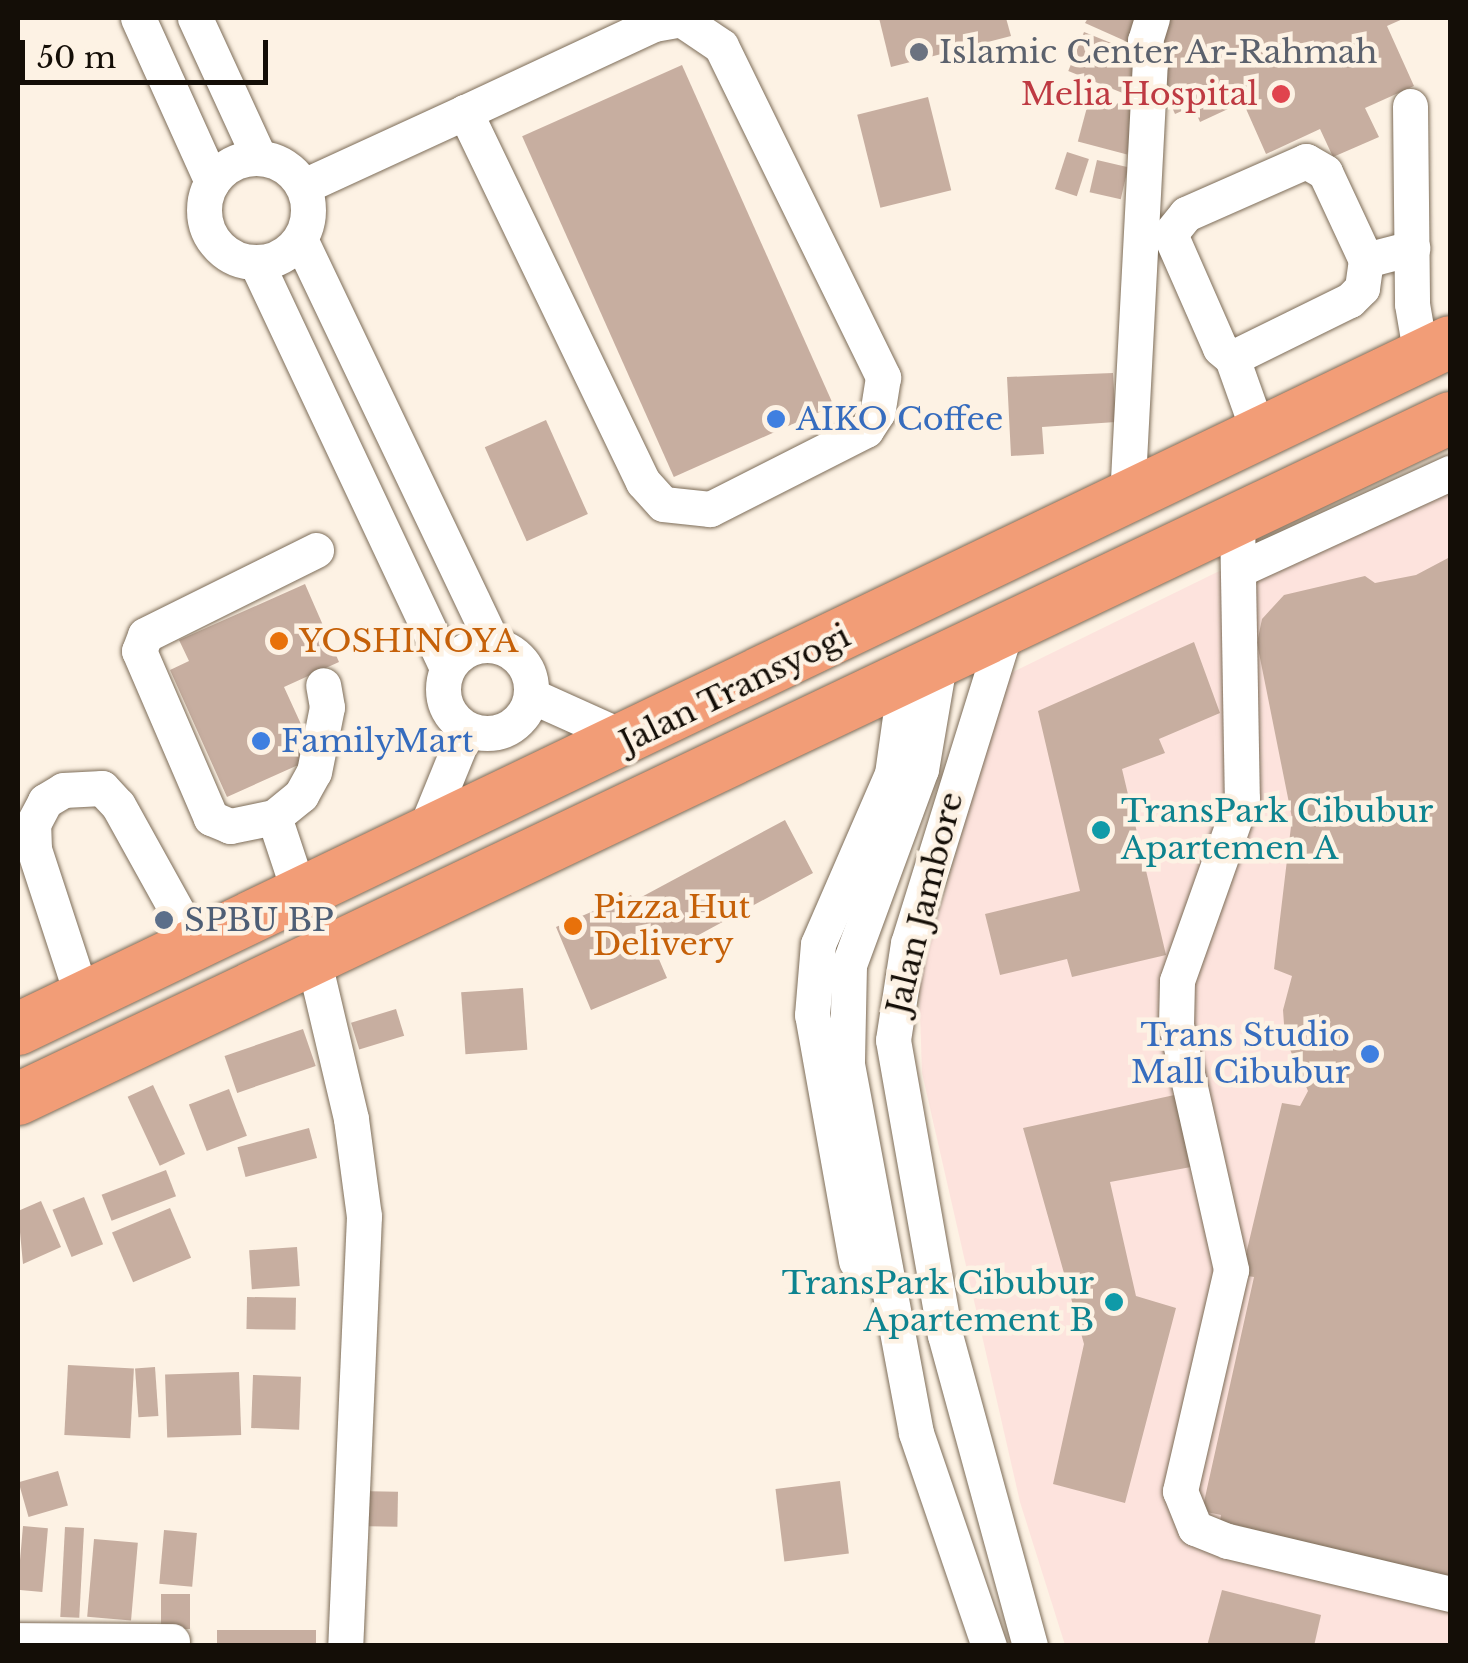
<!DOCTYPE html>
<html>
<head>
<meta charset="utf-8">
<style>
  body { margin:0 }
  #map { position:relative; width:1468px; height:1663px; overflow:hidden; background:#fdf2e4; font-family:"Libre Baskerville",serif }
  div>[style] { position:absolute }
  .commercial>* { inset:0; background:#fde3dd }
  .building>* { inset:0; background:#c7aea0; transform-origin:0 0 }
  .roads { filter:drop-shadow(0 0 2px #7d6d59) drop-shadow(0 0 2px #7d6d59) }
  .minor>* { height:35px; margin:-17.5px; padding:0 17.5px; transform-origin:17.5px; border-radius:17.5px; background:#fff }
  .minor>.ring { margin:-17.5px; padding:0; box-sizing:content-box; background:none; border:35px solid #fff; border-radius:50% }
  .highway>* { height:52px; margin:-26px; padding:0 26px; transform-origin:26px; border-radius:26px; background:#f29d77 }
  .dots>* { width:28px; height:28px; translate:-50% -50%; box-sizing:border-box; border:5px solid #fdf2e4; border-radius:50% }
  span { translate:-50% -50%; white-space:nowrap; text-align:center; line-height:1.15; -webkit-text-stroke:9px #fdf2e4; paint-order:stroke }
  .worship-label { font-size:32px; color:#5b616d }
  .left { translate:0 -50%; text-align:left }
  .health-label { font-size:32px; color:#be3a42 }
  .right { translate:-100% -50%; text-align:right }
  .shop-label { font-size:32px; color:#366cbe }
  .food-label { font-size:32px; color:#c56008 }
  .street-label { font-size:32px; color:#140e07 }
  .culture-label { font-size:32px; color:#0d838f }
  .service-label { font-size:32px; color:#4e5e75 }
  .frame { position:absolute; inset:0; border:20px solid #140e07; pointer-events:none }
  .scale { position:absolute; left:20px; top:40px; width:248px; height:45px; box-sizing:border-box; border:5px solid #140e07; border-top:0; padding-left:12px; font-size:30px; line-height:35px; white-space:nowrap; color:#140e07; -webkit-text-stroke:8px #fdf2e4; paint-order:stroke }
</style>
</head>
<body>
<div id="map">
  <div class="commercial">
    <div style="clip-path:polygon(1450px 458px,1450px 1645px,1065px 1645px,1020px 1502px,922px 1073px,919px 982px,1007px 675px)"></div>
  </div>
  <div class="building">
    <div style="clip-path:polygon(879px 18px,1006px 18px,1011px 36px,891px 67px)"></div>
    <div style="clip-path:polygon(1088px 18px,1144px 18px,1132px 44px,1085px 23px)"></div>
    <div style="clip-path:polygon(1165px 18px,1405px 18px,1387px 26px,1414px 86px,1365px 108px,1379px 137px,1333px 157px,1320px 129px,1266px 154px,1243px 102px,1200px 122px,1193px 106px,1175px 114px,1154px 66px,1168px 59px,1152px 23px)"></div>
    <div style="left:1084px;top:32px;width:64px;height:42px;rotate:22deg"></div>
    <div style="left:682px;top:65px;width:373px;height:175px;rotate:66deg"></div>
    <div style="left:1090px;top:96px;width:51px;height:47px;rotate:15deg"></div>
    <div style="left:928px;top:97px;width:96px;height:73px;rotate:76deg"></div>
    <div style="left:1067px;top:152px;width:23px;height:39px;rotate:18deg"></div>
    <div style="left:1097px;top:160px;width:32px;height:33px;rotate:13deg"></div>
    <div style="clip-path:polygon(1113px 373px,1116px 422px,1042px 427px,1044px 454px,1011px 456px,1007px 377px)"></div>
    <div style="left:546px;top:420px;width:103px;height:67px;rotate:66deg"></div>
    <div style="clip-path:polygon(1450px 557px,1450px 1579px,1220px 1521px,1221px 1515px,1202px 1511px,1254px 1277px,1241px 1275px,1282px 1103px,1300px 1106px,1308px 1091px,1285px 1038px,1283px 1010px,1292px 976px,1274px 969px,1292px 818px,1257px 643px,1262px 619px,1284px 595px,1365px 576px,1375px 583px,1416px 575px)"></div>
    <div style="clip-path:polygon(305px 584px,339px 662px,284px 687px,316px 757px,227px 797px,170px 670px,189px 661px,179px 640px)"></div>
    <div style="clip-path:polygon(1194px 642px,1220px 713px,1159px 739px,1165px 753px,1122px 769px,1166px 955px,1072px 977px,1067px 959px,1000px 975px,985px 914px,1080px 891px,1038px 711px)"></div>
    <div style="clip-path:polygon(785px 820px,813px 873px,658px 957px,667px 978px,591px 1010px,556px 927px,631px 895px,634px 901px)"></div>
    <div style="left:523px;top:988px;width:62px;height:62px;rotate:86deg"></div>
    <div style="left:396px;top:1009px;width:28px;height:47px;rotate:73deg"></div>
    <div style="left:303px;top:1029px;width:39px;height:83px;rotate:71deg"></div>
    <div style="left:153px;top:1085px;width:76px;height:28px;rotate:65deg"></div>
    <div style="left:229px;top:1089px;width:50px;height:43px;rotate:69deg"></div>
    <div style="clip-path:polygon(1179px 1094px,1191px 1167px,1110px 1182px,1136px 1296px,1176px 1308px,1125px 1503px,1053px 1484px,1084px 1344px,1023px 1128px)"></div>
    <div style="left:309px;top:1128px;width:31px;height:74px;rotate:75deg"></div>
    <div style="left:166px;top:1170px;width:28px;height:69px;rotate:69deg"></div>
    <div style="left:84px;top:1197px;width:51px;height:34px;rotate:68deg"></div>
    <div style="clip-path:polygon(41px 1201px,61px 1247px,23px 1264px,18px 1211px)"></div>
    <div style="left:170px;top:1208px;width:54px;height:63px;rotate:67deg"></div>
    <div style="left:297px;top:1247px;width:39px;height:48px;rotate:86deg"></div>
    <div style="left:247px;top:1297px;width:49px;height:32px;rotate:1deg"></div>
    <div style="left:68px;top:1365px;width:66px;height:70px;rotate:3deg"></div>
    <div style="left:155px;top:1367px;width:49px;height:20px;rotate:86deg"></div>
    <div style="left:239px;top:1372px;width:63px;height:74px;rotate:88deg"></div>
    <div style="left:253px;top:1375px;width:48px;height:53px;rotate:2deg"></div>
    <div style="left:58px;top:1471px;width:36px;height:41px;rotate:74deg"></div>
    <div style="left:840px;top:1481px;width:73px;height:65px;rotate:83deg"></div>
    <div style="left:356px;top:1491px;width:42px;height:35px;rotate:1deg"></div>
    <div style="left:23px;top:1526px;width:25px;height:64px;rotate:5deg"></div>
    <div style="left:65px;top:1527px;width:19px;height:90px;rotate:3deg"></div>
    <div style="left:164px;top:1530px;width:33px;height:54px;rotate:5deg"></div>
    <div style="left:94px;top:1539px;width:44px;height:78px;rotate:5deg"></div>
    <div style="clip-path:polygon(1222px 1590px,1321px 1615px,1314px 1646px,1207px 1646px)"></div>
    <div style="left:161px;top:1594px;width:29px;height:35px"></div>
    <div style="left:217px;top:1630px;width:99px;height:16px"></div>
  </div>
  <div class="roads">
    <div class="minor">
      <div style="left:138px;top:18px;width:180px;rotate:65.7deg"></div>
      <div style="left:195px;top:18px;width:153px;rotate:65.3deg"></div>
      <div style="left:681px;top:19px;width:48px;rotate:34deg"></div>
      <div style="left:721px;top:46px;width:369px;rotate:63.9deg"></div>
      <div style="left:883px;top:377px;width:36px;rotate:99deg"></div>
      <div style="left:877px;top:413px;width:20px;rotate:123deg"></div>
      <div style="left:866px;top:430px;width:175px;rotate:153.1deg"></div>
      <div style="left:710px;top:509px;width:47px;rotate:-173.9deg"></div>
      <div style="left:663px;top:504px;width:30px;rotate:-132deg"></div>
      <div style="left:643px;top:482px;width:411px;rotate:-115.7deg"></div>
      <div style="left:465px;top:112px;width:208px;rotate:-25deg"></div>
      <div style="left:654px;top:24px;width:27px;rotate:-10deg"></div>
      <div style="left:1410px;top:106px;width:198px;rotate:89.4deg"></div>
      <div style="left:1412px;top:304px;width:53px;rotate:80.2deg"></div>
      <div class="ring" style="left:204px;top:158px;width:69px;height:69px"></div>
      <div style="left:304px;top:186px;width:177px;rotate:-24.7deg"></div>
      <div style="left:300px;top:239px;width:450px;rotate:64.5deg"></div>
      <div style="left:1366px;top:260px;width:97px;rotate:-115deg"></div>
      <div style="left:1325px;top:172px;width:22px;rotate:-150deg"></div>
      <div style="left:1306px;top:161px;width:131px;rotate:156.2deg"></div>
      <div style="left:1186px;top:214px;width:26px;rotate:129deg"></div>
      <div style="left:1170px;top:234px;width:124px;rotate:66.3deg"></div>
      <div style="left:1220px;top:348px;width:16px;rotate:40deg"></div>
      <div style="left:1232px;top:358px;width:131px;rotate:-26.2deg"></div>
      <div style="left:1350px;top:300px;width:17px;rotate:-45deg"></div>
      <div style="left:1362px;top:288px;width:28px;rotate:-82deg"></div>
      <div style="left:1366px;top:260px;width:48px;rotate:-14.6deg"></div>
      <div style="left:256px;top:262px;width:449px;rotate:64.8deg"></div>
      <div style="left:1232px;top:358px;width:81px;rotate:70.4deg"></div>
      <div style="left:1127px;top:499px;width:436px;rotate:-87deg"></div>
      <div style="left:1150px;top:64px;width:24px;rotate:-102deg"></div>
      <div style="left:1145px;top:41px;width:24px;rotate:-73deg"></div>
      <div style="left:1237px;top:519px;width:279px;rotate:89deg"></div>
      <div style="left:1242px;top:798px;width:194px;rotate:109.6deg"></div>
      <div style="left:1177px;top:981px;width:44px;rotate:91.3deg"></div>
      <div style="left:1176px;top:1025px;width:251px;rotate:77.3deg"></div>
      <div style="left:1231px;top:1270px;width:227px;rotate:103deg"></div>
      <div style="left:1180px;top:1491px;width:40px;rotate:68deg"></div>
      <div style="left:1195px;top:1528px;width:35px;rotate:22deg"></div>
      <div style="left:1228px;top:1541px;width:228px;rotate:13.4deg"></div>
      <div style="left:1240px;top:569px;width:231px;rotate:-24.6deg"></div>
      <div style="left:1005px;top:632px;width:326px;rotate:107.3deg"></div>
      <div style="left:908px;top:943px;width:98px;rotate:98.8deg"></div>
      <div style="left:893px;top:1040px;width:300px;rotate:80deg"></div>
      <div style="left:945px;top:1335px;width:322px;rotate:74.7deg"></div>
      <div class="ring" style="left:443px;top:645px;width:53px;height:53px"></div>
      <div style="left:939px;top:664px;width:107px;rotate:99.7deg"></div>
      <div style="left:921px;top:769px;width:209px;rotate:110.2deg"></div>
      <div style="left:849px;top:965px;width:99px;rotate:91.2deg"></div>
      <div style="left:847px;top:1064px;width:375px;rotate:79.4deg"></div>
      <div style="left:916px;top:1433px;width:225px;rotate:71.1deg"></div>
      <div style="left:532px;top:696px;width:107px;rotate:24.2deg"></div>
      <div style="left:274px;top:817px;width:35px;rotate:-39deg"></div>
      <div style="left:301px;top:795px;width:26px;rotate:-61deg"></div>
      <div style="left:314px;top:772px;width:66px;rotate:-78.7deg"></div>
      <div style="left:327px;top:707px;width:22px;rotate:-100deg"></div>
      <div style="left:421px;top:840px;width:119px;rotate:-67.8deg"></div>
      <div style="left:301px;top:898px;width:85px;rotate:-108.4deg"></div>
      <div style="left:274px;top:817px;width:45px;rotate:168.4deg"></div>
      <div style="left:230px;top:826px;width:21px;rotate:-157deg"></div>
      <div style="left:211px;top:818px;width:182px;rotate:-113.3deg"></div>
      <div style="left:139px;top:651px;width:17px;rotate:-69deg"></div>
      <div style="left:145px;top:635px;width:191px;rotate:-26.4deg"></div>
      <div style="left:314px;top:962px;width:161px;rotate:76.7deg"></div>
      <div style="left:351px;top:1119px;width:98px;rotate:82.4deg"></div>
      <div style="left:364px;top:1216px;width:430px;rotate:92.5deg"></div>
      <div style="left:83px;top:999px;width:158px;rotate:-108.1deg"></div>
      <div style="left:34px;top:849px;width:25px;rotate:-92deg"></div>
      <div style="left:33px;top:824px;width:26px;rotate:-62deg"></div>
      <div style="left:45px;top:801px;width:21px;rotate:-31deg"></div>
      <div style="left:63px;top:790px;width:39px;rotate:-3deg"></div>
      <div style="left:102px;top:788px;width:23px;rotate:47deg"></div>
      <div style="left:118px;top:805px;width:161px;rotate:61deg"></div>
      <div style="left:856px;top:1261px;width:250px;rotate:-100.1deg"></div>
      <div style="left:812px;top:1015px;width:71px;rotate:-85.2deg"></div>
      <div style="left:818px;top:944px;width:185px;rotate:-66.5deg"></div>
      <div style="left:892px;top:774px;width:94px;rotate:-82deg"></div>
      <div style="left:18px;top:1640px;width:154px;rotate:0.4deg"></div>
    </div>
    <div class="highway">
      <div style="left:18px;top:1029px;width:1588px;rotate:-25.63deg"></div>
      <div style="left:18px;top:1099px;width:1586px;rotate:-25.43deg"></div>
    </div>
  </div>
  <div class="dots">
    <div style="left:919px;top:52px;background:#6b7280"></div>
    <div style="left:1281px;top:94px;background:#e0444e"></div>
    <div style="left:776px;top:419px;background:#3f7fe0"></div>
    <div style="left:279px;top:641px;background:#e8710a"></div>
    <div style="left:261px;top:741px;background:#3f7fe0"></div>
    <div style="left:1101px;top:830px;background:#0f9aa8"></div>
    <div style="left:164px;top:920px;background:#5c6f8a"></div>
    <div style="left:573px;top:926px;background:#e8710a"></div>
    <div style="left:1370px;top:1054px;background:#3f7fe0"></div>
    <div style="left:1114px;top:1302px;background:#0f9aa8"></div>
  </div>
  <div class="worship-label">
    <span class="left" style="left:939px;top:52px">Islamic Center Ar-Rahmah</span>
  </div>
  <div class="health-label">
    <span class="right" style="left:1258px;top:94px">Melia Hospital</span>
  </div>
  <div class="shop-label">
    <span class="left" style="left:796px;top:419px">AIKO Coffee</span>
    <span class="left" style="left:281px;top:741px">FamilyMart</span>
    <span class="right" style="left:1350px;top:1054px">Trans Studio<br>Mall Cibubur</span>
  </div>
  <div class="food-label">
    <span class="left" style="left:299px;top:641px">YOSHINOYA</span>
    <span class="left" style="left:593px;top:926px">Pizza Hut<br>Delivery</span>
  </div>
  <div class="street-label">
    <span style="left:735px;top:689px;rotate:-26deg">Jalan Transyogi</span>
    <span style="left:925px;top:903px;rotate:-76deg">Jalan Jambore</span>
  </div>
  <div class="culture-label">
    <span class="left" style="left:1121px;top:830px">TransPark Cibubur<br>Apartemen A</span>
    <span class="right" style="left:1094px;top:1302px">TransPark Cibubur<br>Apartement B</span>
  </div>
  <div class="service-label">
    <span class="left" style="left:184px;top:920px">SPBU BP</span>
  </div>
  <div class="frame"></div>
  <div class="scale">50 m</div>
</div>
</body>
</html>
